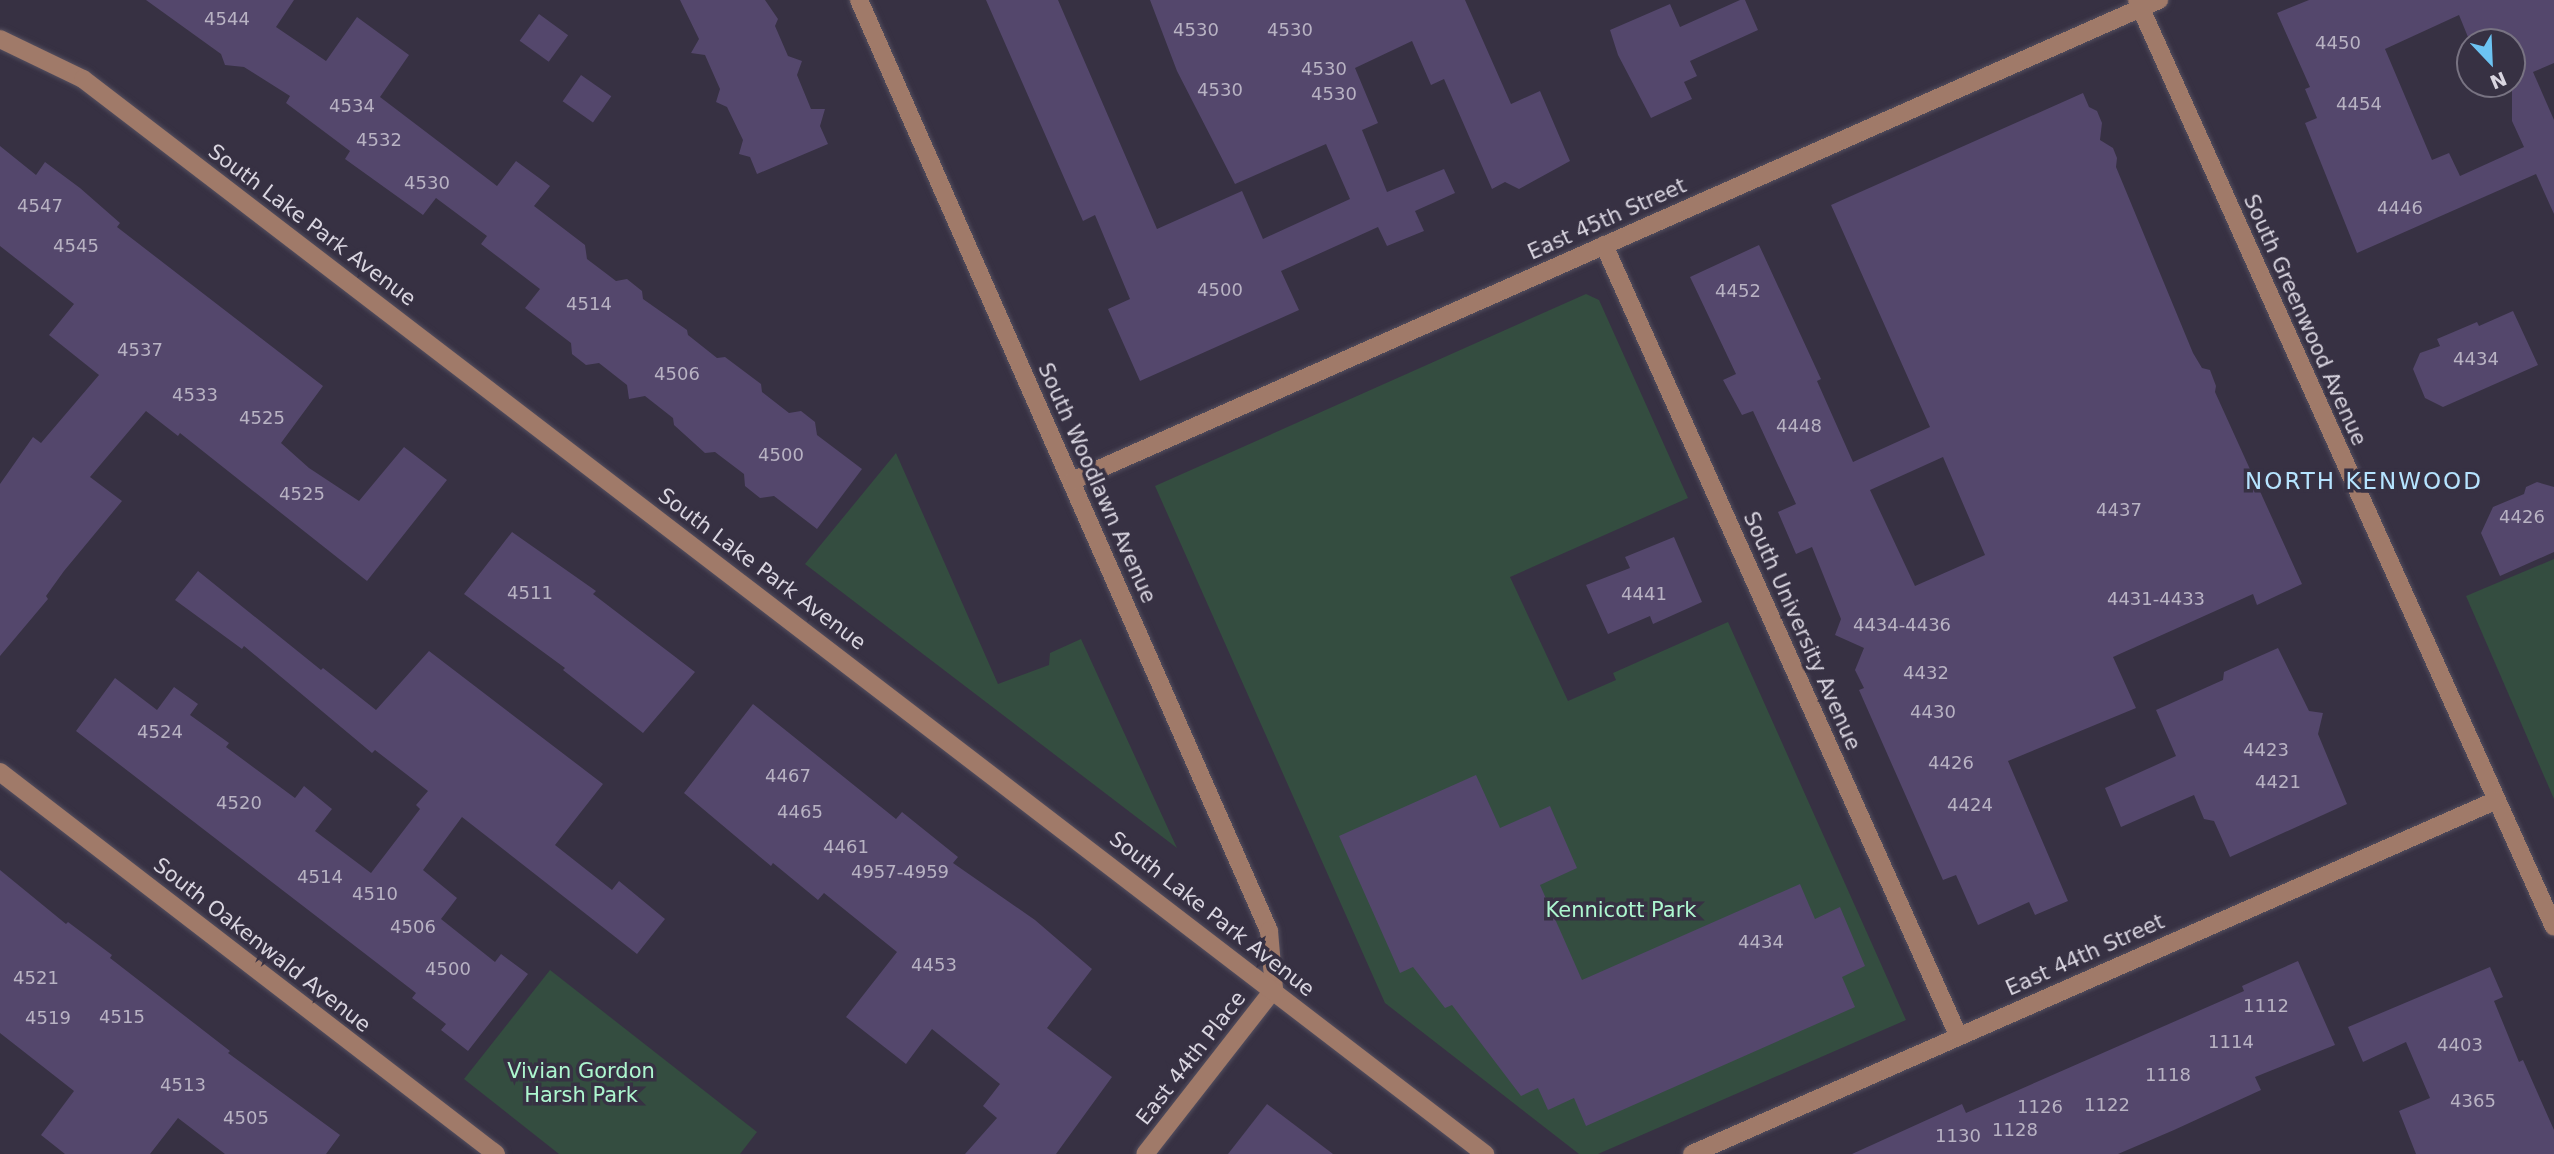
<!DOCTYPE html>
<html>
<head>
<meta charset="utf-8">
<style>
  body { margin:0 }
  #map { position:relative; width:2554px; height:1154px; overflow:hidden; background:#373143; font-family:"DejaVu Sans",sans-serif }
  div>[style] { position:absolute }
  .green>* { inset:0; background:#344d40 }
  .building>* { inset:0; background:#54476c; transform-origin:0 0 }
  .roads { filter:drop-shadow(0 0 2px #544f5f) drop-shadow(0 0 2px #544f5f) }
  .minor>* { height:18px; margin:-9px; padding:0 9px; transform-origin:9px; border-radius:9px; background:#a07a69 }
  span { translate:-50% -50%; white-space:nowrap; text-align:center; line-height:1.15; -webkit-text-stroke:7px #373143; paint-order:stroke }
  .number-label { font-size:18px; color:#b8b2c3 }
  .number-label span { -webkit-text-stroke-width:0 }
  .street-label { font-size:21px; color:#d9d5e0 }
  .park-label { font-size:21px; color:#adf6cf }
  .neighbourhood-label { font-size:23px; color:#b6e4ff; letter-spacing:2px }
  .north { position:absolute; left:2456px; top:28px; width:70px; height:70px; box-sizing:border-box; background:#373143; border:2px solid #787382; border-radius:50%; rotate:157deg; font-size:19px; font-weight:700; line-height:28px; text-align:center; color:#d9d5e0 }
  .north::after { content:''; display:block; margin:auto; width:24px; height:32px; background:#6cc3f2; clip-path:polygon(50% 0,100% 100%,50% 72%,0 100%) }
</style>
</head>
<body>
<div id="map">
  <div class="green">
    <div style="clip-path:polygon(1586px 294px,1599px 300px,1688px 498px,1510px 577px,1568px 701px,1616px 680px,1613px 673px,1728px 622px,1906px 1020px,1598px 1154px,1579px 1154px,1385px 1003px,1155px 486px)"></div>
    <div style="clip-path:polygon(896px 453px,998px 684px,1049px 665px,1050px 653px,1081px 639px,1177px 848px,805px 564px)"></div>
    <div style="clip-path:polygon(2554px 559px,2554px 799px,2466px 596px)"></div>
    <div style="clip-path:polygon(550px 970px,757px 1132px,740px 1154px,559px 1154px,464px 1079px)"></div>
  </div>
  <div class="building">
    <div style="clip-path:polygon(146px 0,294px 0,276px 27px,326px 61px,357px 17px,409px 55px,380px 97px,497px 186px,516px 161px,550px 186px,534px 206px,585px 245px,587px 259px,616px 281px,627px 279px,642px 291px,643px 299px,687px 330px,688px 335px,717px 358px,725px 357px,761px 384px,762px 392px,789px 413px,801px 411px,815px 422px,817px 435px,862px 469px,817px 529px,774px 496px,760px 498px,745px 486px,744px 474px,715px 452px,705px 453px,674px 425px,673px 418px,645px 396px,629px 399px,627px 385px,599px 363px,586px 365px,572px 354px,571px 343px,525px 308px,540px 289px,481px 244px,487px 236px,436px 198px,423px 215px,345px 159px,350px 151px,286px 103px,290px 96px,244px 67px,225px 65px,221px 54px)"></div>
    <div style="clip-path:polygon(680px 0,765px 0,778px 19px,775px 26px,788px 56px,802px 61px,797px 75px,811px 109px,825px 109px,820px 126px,828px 144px,757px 174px,750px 157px,739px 154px,743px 140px,727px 107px,716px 102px,720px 89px,705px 55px,691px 53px,699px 39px)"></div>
    <div style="clip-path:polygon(986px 0,1058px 0,1157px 229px,1242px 191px,1263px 239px,1350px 199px,1326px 144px,1235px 184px,1177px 71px,1150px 0,1465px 0,1511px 104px,1540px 91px,1570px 161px,1519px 189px,1505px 182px,1492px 189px,1444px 79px,1431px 85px,1412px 41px,1355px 68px,1378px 123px,1362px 130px,1387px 192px,1444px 169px,1455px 193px,1415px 211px,1424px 231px,1387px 246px,1378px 227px,1281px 271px,1299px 310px,1140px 381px,1108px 309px,1130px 299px,1095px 215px,1083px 221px)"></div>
    <div style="clip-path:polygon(1740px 0,1745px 0,1758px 30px,1690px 61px,1697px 76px,1684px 82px,1692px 99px,1651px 118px,1618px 55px,1610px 30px,1670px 4px,1680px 27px)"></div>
    <div style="clip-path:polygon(evenodd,2309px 0,2554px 0,2554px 63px,2533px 72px,2554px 120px,2554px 214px,2536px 174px,2357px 253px,2305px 123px,2317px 118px,2305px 89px,2310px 87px,2277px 13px,2309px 0,2459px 15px,2470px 42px,2512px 42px,2512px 121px,2524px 147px,2460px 176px,2449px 153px,2432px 160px,2385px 49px,2459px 15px)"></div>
    <div style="left:539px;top:14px;width:36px;height:33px;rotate:36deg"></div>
    <div style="left:581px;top:75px;width:37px;height:32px;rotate:35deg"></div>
    <div style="clip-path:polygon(evenodd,2083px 93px,2089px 107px,2097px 111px,2102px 123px,2100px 140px,2113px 148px,2117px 158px,2116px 167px,2193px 353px,2202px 368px,2210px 370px,2216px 386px,2215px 392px,2302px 584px,2257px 605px,2253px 594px,2113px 657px,2136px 708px,2008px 761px,2068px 901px,2035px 915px,2029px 902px,1978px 925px,1956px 875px,1943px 880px,1859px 690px,1864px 688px,1855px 670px,1864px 648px,1835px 635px,1841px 619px,1812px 547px,1796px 554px,1778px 512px,1796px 504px,1753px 411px,1742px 415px,1723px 380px,1736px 374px,1690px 277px,1759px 245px,1821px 379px,1817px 381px,1853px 462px,1930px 427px,1831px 205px,2083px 93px,1943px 457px,1985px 555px,1915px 586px,1870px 490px,1943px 457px)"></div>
    <div style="clip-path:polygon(0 146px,36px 175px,45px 162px,80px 188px,120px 223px,117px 227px,323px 386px,281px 443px,309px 468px,359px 501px,404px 447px,447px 480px,367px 581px,180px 433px,178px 436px,146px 411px,90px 477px,122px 501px,64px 571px,46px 596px,48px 599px,0 656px,0 484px,33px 437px,41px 443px,99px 375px,49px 335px,74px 304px,0 246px)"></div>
    <div style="clip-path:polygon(2513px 311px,2538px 365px,2443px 407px,2425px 398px,2413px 369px,2420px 353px,2440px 346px,2437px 339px,2477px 322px,2479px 326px)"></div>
    <div style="clip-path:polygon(2537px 482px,2554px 487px,2554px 552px,2500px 576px,2481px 533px,2493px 507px,2524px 494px,2526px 487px)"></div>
    <div style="clip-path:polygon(512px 532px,596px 591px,593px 594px,695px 672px,643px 733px,563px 670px,565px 668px,464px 594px)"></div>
    <div style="clip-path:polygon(1674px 537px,1702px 602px,1653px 624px,1650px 616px,1608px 634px,1586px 585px,1630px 568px,1625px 557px)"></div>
    <div style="clip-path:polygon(198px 571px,321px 670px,323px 668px,376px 710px,429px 651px,603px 784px,555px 845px,612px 890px,619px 881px,665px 919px,637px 954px,462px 817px,423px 870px,457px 898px,441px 919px,495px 962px,501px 954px,528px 974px,468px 1051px,441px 1030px,446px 1024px,412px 998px,416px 993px,76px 731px,115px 678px,157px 710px,174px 687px,198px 704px,190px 715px,229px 743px,226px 747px,295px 798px,304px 786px,332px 809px,315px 831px,371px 873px,420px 809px,416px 805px,428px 791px,375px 750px,372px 753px,244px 646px,242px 649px,175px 600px)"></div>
    <div style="clip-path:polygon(2278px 648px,2309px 711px,2323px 713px,2318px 734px,2347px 804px,2230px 857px,2214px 821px,2204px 819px,2194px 795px,2121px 827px,2105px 788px,2176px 756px,2156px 710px,2223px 680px,2224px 672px)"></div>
    <div style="clip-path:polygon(753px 704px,896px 819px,902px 812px,958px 857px,953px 863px,1035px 920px,1092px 969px,1047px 1028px,1112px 1077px,1056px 1154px,965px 1154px,997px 1118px,983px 1106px,1000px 1084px,932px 1029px,906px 1064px,846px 1017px,897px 952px,824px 893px,818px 900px,773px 863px,771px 866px,684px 793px)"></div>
    <div style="clip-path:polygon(1476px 775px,1500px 828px,1550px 806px,1577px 868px,1540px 885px,1582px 980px,1800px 884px,1815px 919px,1840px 907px,1865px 966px,1842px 977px,1855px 1007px,1586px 1126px,1574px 1098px,1548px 1110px,1538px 1088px,1521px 1096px,1452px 1005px,1445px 1008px,1413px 967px,1400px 973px,1339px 836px)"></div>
    <div style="clip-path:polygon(0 870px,66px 924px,68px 922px,112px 955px,110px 958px,230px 1051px,228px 1053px,340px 1135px,326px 1154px,225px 1154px,178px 1118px,150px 1154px,65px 1154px,41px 1135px,74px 1091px,0 1033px)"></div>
    <div style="clip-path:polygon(2298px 961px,2335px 1045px,2255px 1077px,2261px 1090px,2174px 1130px,2118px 1154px,1852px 1154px,1962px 1104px,1966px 1113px,2244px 991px,2242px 986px)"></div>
    <div style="clip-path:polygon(2490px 967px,2503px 997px,2494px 1001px,2519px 1062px,2523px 1060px,2554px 1130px,2554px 1154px,2416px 1154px,2399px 1111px,2430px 1098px,2406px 1042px,2363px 1062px,2348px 1027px)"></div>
    <div style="clip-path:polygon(1267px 1104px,1333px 1154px,1228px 1154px)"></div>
  </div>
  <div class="roads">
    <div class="minor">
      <div style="left:859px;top:0;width:1017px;rotate:66.23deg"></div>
      <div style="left:1269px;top:931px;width:58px;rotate:85.1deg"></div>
      <div style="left:1274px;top:989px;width:209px;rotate:128deg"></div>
      <div style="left:2137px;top:0;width:1016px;rotate:65.78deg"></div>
      <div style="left:0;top:39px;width:92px;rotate:25.7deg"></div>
      <div style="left:83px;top:79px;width:1767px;rotate:37.48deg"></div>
      <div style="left:1604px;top:245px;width:866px;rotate:65.86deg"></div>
      <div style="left:1072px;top:481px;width:1189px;rotate:-23.87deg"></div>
      <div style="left:0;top:772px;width:626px;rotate:37.6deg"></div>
      <div style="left:1692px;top:1154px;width:879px;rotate:-23.74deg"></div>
    </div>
  </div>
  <div class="number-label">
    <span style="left:227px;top:19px">4544</span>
    <span style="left:1196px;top:30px">4530</span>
    <span style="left:1290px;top:30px">4530</span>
    <span style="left:2338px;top:43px">4450</span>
    <span style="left:1324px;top:69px">4530</span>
    <span style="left:1220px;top:90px">4530</span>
    <span style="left:1334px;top:94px">4530</span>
    <span style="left:2359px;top:104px">4454</span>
    <span style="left:352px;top:106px">4534</span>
    <span style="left:379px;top:140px">4532</span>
    <span style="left:427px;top:183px">4530</span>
    <span style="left:40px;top:206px">4547</span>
    <span style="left:2400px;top:208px">4446</span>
    <span style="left:76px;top:246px">4545</span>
    <span style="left:1220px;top:290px">4500</span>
    <span style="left:1738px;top:291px">4452</span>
    <span style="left:589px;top:304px">4514</span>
    <span style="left:140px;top:350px">4537</span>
    <span style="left:2476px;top:359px">4434</span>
    <span style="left:677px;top:374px">4506</span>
    <span style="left:195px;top:395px">4533</span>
    <span style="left:262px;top:418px">4525</span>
    <span style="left:1799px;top:426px">4448</span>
    <span style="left:781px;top:455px">4500</span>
    <span style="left:302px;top:494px">4525</span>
    <span style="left:2119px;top:510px">4437</span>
    <span style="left:2522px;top:517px">4426</span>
    <span style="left:530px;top:593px">4511</span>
    <span style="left:1644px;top:594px">4441</span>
    <span style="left:2156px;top:599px">4431-4433</span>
    <span style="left:1902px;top:625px">4434-4436</span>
    <span style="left:1926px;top:673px">4432</span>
    <span style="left:1933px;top:712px">4430</span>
    <span style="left:160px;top:732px">4524</span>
    <span style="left:2266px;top:750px">4423</span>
    <span style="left:1951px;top:763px">4426</span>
    <span style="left:788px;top:776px">4467</span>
    <span style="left:2278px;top:782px">4421</span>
    <span style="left:239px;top:803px">4520</span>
    <span style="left:1970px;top:805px">4424</span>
    <span style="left:800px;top:812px">4465</span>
    <span style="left:846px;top:847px">4461</span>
    <span style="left:900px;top:872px">4957-4959</span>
    <span style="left:320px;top:877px">4514</span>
    <span style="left:375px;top:894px">4510</span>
    <span style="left:413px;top:927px">4506</span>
    <span style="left:1761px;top:942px">4434</span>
    <span style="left:934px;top:965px">4453</span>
    <span style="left:448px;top:969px">4500</span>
    <span style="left:36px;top:978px">4521</span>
    <span style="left:2266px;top:1006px">1112</span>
    <span style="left:122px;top:1017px">4515</span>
    <span style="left:48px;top:1018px">4519</span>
    <span style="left:2231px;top:1042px">1114</span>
    <span style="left:2460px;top:1045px">4403</span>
    <span style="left:2168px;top:1075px">1118</span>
    <span style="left:183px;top:1085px">4513</span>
    <span style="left:2473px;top:1101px">4365</span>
    <span style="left:2107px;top:1105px">1122</span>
    <span style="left:2040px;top:1107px">1126</span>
    <span style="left:246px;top:1118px">4505</span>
    <span style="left:2015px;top:1130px">1128</span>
    <span style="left:1958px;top:1136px">1130</span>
  </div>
  <div class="street-label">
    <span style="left:1607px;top:219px;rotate:-24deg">East 45th Street</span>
    <span style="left:312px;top:225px;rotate:37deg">South Lake Park Avenue</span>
    <span style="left:2305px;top:320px;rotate:66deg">South Greenwood Avenue</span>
    <span style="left:1097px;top:483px;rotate:66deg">South Woodlawn Avenue</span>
    <span style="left:762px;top:569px;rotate:37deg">South Lake Park Avenue</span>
    <span style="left:1802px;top:631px;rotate:66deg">South University Avenue</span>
    <span style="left:1212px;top:914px;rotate:38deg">South Lake Park Avenue</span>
    <span style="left:262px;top:945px;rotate:38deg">South Oakenwald Avenue</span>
    <span style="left:2085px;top:955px;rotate:-24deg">East 44th Street</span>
    <span style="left:1191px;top:1058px;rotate:-52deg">East 44th Place</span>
  </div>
  <div class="park-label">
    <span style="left:1621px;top:910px">Kennicott Park</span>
    <span style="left:581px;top:1083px">Vivian Gordon<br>Harsh Park</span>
  </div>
  <div class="neighbourhood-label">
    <span style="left:2364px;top:481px">NORTH KENWOOD</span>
  </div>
  <div class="north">N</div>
</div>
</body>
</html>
